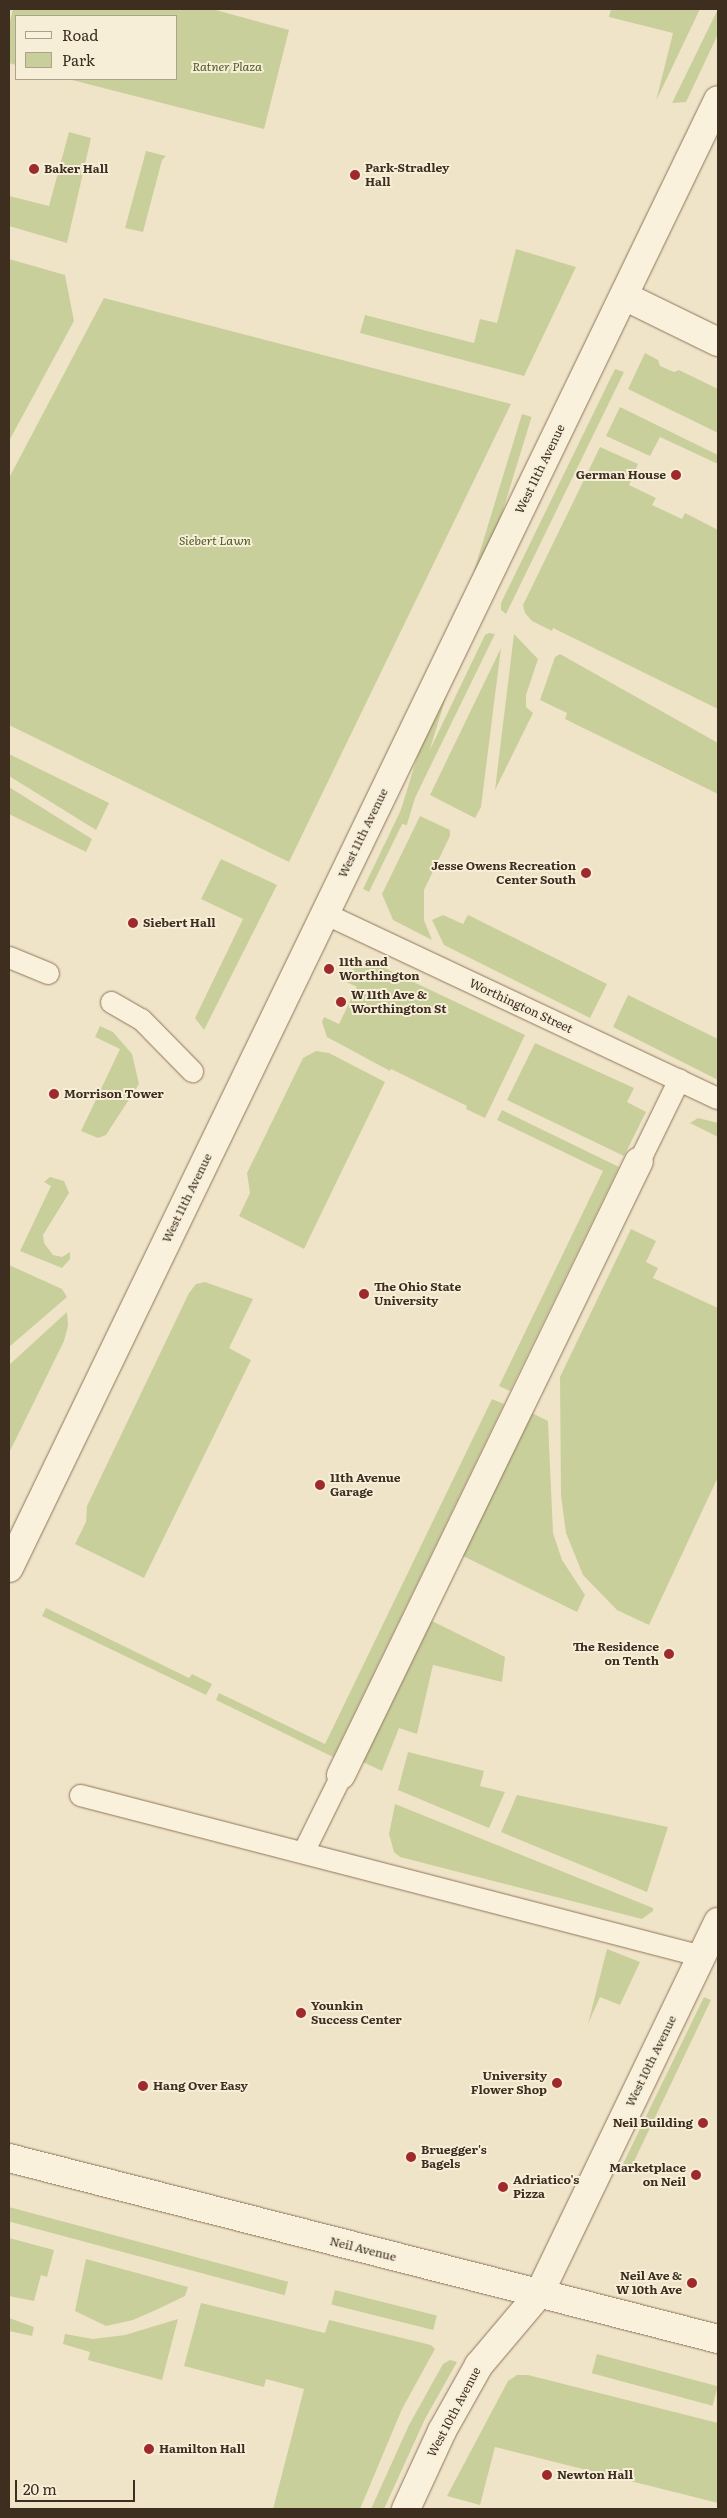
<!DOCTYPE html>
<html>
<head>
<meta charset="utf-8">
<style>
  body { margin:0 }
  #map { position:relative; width:727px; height:2518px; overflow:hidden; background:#f0e4c8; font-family:Literata,serif }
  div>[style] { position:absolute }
  .green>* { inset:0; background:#c9cf9b; transform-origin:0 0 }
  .roads { filter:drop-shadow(0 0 1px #8d765c) drop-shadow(0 0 1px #8d765c) }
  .lane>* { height:21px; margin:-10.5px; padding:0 10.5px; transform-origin:10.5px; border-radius:10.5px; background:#faf1dc }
  .street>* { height:28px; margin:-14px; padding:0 14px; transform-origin:14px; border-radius:14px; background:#faf1dc }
  .secondary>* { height:28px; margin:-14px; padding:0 14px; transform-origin:14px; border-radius:14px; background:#faf1dc }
  .dots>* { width:14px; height:14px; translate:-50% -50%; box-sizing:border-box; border:2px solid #f7eed8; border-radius:50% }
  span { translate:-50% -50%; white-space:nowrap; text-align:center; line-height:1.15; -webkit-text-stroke:4px #f7eed8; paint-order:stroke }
  .park-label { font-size:12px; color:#4d5a26; font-style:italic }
  .poi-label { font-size:12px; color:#3d2e20; font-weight:700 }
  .left { translate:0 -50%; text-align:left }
  .right { translate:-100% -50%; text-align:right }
  .street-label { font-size:12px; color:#3d2e20 }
  .frame { position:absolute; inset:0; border:10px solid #3d2e20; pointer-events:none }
  .legend { position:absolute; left:15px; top:15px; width:162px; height:65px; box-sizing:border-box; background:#f7eed8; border:1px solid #ada18e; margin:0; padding:6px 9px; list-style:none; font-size:15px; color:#3d2e20 }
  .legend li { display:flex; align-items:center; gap:10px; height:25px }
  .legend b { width:25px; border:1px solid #ada18e }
  .scale { position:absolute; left:15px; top:2480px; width:120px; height:22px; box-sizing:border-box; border:2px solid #3d2e20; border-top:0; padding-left:6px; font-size:15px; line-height:18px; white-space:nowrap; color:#3d2e20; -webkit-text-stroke:4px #f7eed8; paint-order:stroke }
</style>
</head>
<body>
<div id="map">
  <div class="green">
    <div style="clip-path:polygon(13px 9px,212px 9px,289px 30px,264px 129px,68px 79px,176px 79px,176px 16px,16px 16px,16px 65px,9px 63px,9px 25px)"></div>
    <div style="clip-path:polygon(611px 9px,700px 9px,656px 101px,673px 33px,609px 17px)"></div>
    <div style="clip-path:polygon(718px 9px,718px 34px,686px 102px,672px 103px)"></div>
    <div style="clip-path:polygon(69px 132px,91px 138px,67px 243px,9px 226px,9px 196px,49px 206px)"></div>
    <div style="clip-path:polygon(146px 151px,166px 156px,162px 160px,143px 232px,125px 228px)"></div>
    <div style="clip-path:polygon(516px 249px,576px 267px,524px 376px,360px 333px,365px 315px,474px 343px,480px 319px,497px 323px)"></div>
    <div style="clip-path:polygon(9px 259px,65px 275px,74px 321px,9px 441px)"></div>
    <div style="clip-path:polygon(104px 298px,511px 404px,289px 862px,9px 725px,9px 478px)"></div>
    <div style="clip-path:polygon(645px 353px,658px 360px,660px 366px,674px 372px,679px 370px,718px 389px,718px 433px,628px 389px)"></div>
    <div style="clip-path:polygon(615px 369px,624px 372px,506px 614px,501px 610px,501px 603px)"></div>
    <div style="clip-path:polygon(620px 407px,718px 455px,718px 464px,660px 437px,650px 456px,606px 436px)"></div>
    <div style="left:522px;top:414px;width:10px;height:427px;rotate:17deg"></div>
    <div style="clip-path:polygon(600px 447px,638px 464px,629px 485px,656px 498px,652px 505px,682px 519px,685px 513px,718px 530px,718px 709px,553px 628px,552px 631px,532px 621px,525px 613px,523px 605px)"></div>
    <div style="clip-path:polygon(489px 633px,495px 634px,369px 892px,363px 889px,485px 635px)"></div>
    <div style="clip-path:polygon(514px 634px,538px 659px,526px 695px,526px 707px,533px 713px,495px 790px)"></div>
    <div style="clip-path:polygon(501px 648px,481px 807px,475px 818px,430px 795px)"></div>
    <div style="clip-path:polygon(560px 654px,718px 743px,718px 794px,565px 719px,567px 713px,540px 700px,555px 657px)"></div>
    <div style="clip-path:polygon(9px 754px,109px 803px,96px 830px,9px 776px)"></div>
    <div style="clip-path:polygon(9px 787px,92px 839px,86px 852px,9px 814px)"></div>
    <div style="clip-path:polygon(420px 816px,450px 830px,450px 836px,424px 890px,424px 920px,432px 940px,393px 920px,382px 894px)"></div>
    <div style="clip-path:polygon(221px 859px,277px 885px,204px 1030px,195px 1018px,243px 919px,201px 899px)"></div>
    <div style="clip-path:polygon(443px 915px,463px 924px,468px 915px,607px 984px,590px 1018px,444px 945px,432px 920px)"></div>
    <div style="clip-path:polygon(376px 964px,525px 1035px,485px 1118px,466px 1109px,467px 1106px,391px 1069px,390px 1071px,327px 1037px,322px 1022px,324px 1017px,339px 1024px,357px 987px,342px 980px,344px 975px,356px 967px)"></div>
    <div style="clip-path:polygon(628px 995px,718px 1039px,718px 1080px,613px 1027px)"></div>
    <div style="clip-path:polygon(100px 1026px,113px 1032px,132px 1054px,139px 1084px,106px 1135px,98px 1138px,81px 1131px,120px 1049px,95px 1037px)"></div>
    <div style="clip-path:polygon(535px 1043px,634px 1088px,627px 1102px,646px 1112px,624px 1156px,507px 1100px)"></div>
    <div style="clip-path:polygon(316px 1051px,329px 1053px,385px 1082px,304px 1249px,239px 1216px,250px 1193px,247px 1173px,303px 1058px)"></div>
    <div style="clip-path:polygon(502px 1110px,619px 1167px,510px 1391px,499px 1386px,603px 1171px,497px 1120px)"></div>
    <div style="clip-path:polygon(698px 1118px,718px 1123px,718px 1137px,690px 1123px)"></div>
    <div style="clip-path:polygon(50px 1177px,64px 1181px,69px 1193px,43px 1235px,44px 1243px,53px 1255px,62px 1257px,70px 1252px,70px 1259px,62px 1268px,20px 1251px,51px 1186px,44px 1182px)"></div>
    <div style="clip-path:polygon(631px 1229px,656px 1241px,646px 1262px,658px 1268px,653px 1278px,718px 1308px,718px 1477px,649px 1625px,617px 1610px,583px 1575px,566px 1533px,561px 1496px,560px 1377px)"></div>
    <div style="clip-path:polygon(9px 1265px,62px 1289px,67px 1297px,9px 1347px)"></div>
    <div style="clip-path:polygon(205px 1282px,253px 1299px,229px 1348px,251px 1360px,144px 1578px,75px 1544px,86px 1522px,87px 1506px,189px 1293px,196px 1284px)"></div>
    <div style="clip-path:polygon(67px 1312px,68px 1326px,64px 1341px,9px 1453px,9px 1365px)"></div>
    <div style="clip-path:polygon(492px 1399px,504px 1404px,333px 1757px,216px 1700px,219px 1693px,325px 1744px)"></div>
    <div style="clip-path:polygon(532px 1413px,548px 1421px,553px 1533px,562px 1560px,585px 1595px,577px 1612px,463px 1556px)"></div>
    <div style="clip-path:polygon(46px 1608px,189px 1678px,192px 1674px,212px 1684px,206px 1695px,42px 1616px)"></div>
    <div style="clip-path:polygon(432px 1621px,505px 1657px,502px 1682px,433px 1665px,417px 1734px,399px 1728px,382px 1771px,363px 1762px)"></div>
    <div style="clip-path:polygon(408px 1752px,484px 1771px,480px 1786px,505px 1792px,489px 1828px,398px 1790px)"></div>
    <div style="clip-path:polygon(517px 1795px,668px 1827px,647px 1892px,501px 1832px)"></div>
    <div style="clip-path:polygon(395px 1804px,653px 1908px,653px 1911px,642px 1919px,400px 1857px,394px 1852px,389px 1834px)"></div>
    <div style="clip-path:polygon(607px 1949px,640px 1962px,620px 2005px,600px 1997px,588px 2024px)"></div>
    <div style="clip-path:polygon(704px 1997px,711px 2000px,629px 2172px,621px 2168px)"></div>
    <div style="left:9px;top:2207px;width:289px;height:14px;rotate:15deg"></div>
    <div style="clip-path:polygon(9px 2238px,54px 2250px,47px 2277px,41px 2275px,34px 2301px,9px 2296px)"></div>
    <div style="clip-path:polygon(86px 2259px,188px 2287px,185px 2296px,158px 2309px,133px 2320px,106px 2326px,75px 2311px)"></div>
    <div style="left:335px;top:2290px;width:105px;height:15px;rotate:14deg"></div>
    <div style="clip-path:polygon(201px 2303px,325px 2333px,329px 2320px,431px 2345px,435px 2349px,402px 2409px,360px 2509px,273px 2509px,304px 2389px,266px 2379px,264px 2387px,184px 2366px)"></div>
    <div style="clip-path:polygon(9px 2318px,34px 2327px,32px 2336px,9px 2331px)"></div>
    <div style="clip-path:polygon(178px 2319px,162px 2380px,88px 2360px,90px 2352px,63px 2344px,65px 2334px,93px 2339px,125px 2335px)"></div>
    <div style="left:597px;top:2354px;width:125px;height:20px;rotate:15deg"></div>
    <div style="clip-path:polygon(450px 2360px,457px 2362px,425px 2419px,384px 2509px,371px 2509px,409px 2425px,443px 2364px)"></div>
    <div style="clip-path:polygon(517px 2375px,528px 2375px,718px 2423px,718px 2503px,495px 2447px,480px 2505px,447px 2496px,508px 2381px)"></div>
  </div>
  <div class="roads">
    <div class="lane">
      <div style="left:324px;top:913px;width:435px;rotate:25.2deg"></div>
      <div style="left:9px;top:957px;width:42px;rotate:22.3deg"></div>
      <div style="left:111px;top:1002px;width:34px;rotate:30deg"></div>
      <div style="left:141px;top:1019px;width:73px;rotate:45.6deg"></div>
      <div style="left:639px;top:1161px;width:91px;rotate:-64deg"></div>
      <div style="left:80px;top:1795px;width:642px;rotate:14.51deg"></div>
      <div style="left:303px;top:1852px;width:86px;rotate:-63.7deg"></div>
    </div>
    <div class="street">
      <div style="left:624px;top:296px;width:105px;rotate:26.1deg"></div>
      <div style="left:9px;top:1568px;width:1630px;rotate:-64.22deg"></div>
      <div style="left:341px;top:1775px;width:682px;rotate:-64.11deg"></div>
      <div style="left:406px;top:2509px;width:86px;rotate:-65.2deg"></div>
      <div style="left:442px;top:2431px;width:76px;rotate:-60.7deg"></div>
      <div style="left:479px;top:2365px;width:93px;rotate:-49.8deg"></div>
      <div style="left:539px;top:2294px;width:413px;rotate:-64.3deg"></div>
    </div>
    <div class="secondary">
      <div style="left:9px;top:2158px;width:732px;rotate:14.32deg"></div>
    </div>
  </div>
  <div class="dots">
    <div style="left:34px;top:169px;background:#9e2a2b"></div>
    <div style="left:355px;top:175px;background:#9e2a2b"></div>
    <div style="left:676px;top:475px;background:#9e2a2b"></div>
    <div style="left:586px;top:873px;background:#9e2a2b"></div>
    <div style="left:133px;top:923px;background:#9e2a2b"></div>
    <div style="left:329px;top:969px;background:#9e2a2b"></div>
    <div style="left:341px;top:1002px;background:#9e2a2b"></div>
    <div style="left:54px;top:1094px;background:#9e2a2b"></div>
    <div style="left:364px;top:1294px;background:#9e2a2b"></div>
    <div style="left:320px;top:1485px;background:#9e2a2b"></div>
    <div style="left:669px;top:1654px;background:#9e2a2b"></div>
    <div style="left:301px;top:2013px;background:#9e2a2b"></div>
    <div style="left:557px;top:2083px;background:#9e2a2b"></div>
    <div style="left:143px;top:2086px;background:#9e2a2b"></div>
    <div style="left:703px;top:2123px;background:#9e2a2b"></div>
    <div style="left:411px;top:2157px;background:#9e2a2b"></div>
    <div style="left:696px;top:2175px;background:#9e2a2b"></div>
    <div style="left:503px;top:2187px;background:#9e2a2b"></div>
    <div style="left:692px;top:2283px;background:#9e2a2b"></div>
    <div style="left:149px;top:2449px;background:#9e2a2b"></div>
    <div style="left:547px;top:2475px;background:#9e2a2b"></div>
  </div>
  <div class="park-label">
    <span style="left:227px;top:67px">Ratner Plaza</span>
    <span style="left:215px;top:541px">Siebert Lawn</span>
  </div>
  <div class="poi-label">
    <span class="left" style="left:365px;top:175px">Park-Stradley<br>Hall</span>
    <span class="left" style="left:44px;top:169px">Baker Hall</span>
    <span class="right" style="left:666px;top:475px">German House</span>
    <span class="right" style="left:576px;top:873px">Jesse Owens Recreation<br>Center South</span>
    <span class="left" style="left:143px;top:923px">Siebert Hall</span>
    <span class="left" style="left:339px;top:969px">11th and<br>Worthington</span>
    <span class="left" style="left:351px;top:1002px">W 11th Ave &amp;<br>Worthington St</span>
    <span class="left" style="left:64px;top:1094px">Morrison Tower</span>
    <span class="left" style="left:374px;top:1294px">The Ohio State<br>University</span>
    <span class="left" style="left:330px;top:1485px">11th Avenue<br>Garage</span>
    <span class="right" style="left:659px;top:1654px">The Residence<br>on Tenth</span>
    <span class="left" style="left:311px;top:2013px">Younkin<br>Success Center</span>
    <span class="right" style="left:547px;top:2083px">University<br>Flower Shop</span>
    <span class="left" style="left:153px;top:2086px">Hang Over Easy</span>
    <span class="right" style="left:693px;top:2123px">Neil Building</span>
    <span class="left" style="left:421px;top:2157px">Bruegger's<br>Bagels</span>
    <span class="right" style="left:686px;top:2175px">Marketplace<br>on Neil</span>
    <span class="left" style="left:513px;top:2187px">Adriatico's<br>Pizza</span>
    <span class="right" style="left:682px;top:2283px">Neil Ave &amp;<br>W 10th Ave</span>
    <span class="left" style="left:159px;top:2449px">Hamilton Hall</span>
    <span class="left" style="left:557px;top:2475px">Newton Hall</span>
  </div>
  <div class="street-label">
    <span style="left:540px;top:469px;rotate:-64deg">West 11th Avenue</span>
    <span style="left:363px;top:833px;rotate:-64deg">West 11th Avenue</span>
    <span style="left:521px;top:1006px;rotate:25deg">Worthington Street</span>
    <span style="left:187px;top:1198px;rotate:-64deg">West 11th Avenue</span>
    <span style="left:651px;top:2061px;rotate:-64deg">West 10th Avenue</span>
    <span style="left:363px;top:2249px;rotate:14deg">Neil Avenue</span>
    <span style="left:454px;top:2412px;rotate:-62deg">West 10th Avenue</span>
  </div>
  <div class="frame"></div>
  <ul class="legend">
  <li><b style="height:6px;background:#faf1dc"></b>Road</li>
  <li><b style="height:14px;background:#c9cf9b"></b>Park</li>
  </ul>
  <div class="scale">20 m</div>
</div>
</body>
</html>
